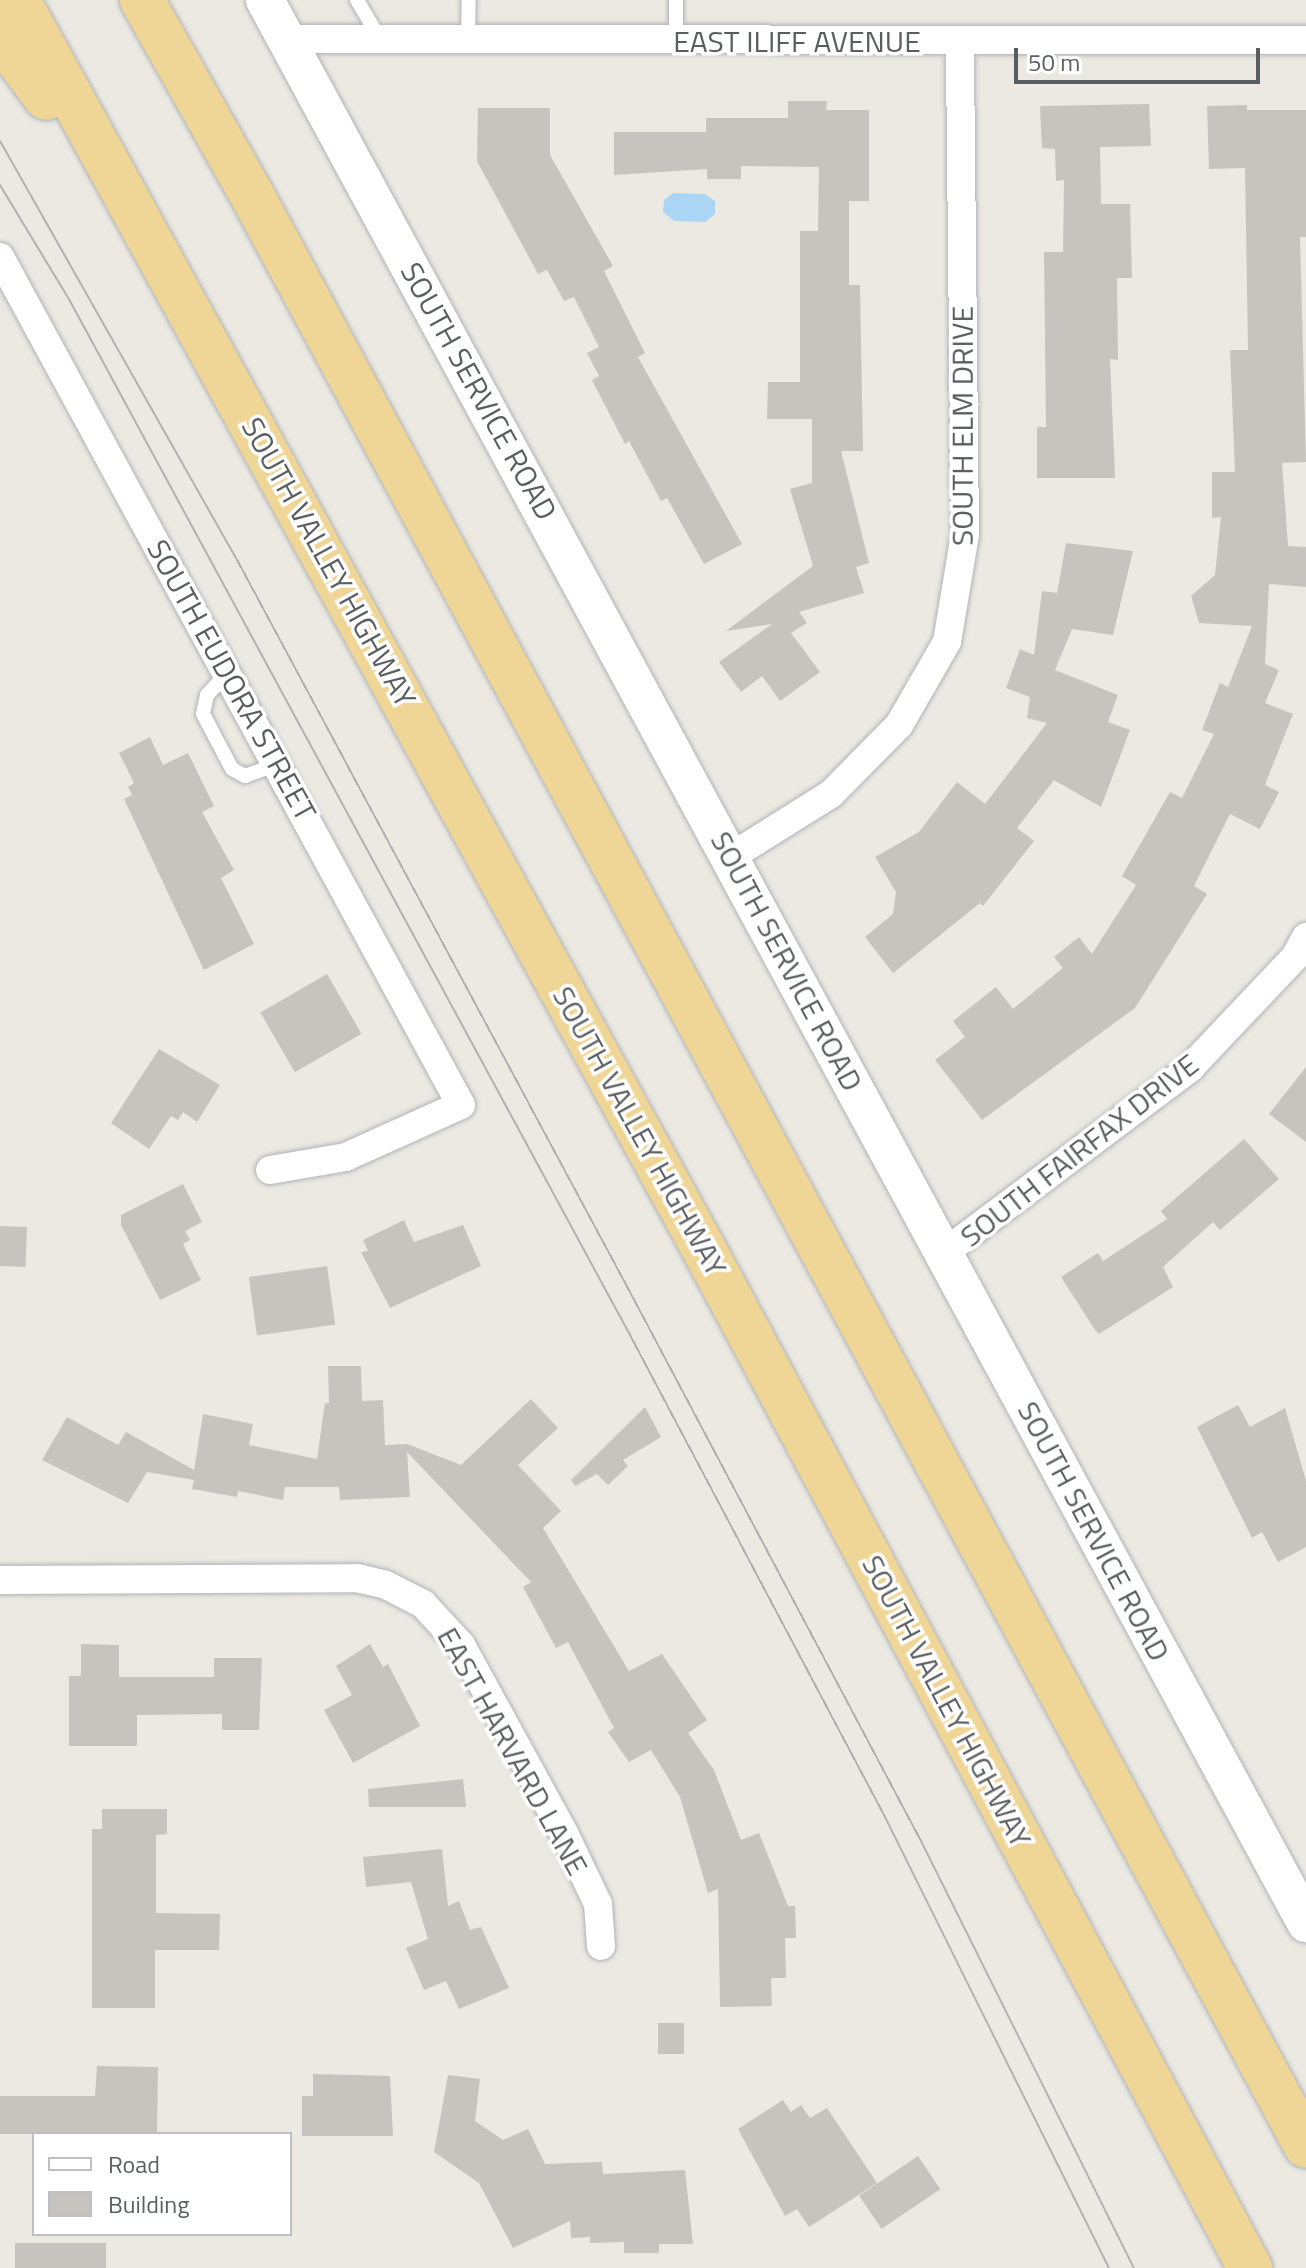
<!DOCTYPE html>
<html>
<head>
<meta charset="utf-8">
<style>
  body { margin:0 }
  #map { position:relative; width:1306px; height:2268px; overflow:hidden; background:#ebe9e2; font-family:"Titillium Web",sans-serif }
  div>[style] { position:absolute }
  .water>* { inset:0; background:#aad5f4 }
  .building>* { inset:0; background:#c7c4bf; transform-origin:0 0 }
  .roads { filter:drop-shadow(0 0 2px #b0b3b6) drop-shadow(0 0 2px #b0b3b6) }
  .lane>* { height:14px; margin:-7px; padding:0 7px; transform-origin:7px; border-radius:7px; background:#fff }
  .street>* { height:28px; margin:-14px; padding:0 14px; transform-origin:14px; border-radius:14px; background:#fff }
  .secondary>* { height:38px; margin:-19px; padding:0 19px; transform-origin:19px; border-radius:19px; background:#fff }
  .highway>* { height:44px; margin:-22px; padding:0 22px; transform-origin:22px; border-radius:22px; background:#efd696 }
  .tram>* { height:2px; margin:-1px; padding:0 1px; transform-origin:1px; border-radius:1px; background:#b0b1b1 }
  span { translate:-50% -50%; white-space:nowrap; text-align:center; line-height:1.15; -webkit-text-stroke:7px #fff; paint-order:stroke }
  .street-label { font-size:30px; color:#5b5e61 }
  .legend { position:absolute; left:32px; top:2132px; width:260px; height:104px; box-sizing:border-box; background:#fff; border:2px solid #bdbfc0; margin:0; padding:10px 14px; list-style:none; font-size:24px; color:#5b5e61 }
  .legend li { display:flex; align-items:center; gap:16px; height:40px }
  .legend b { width:40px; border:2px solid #bdbfc0 }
  .scale { position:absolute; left:1014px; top:48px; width:246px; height:36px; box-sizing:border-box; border:4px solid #5b5e61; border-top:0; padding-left:10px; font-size:24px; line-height:28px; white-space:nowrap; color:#5b5e61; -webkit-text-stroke:6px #fff; paint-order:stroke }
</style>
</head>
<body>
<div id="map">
  <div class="water">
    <div style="clip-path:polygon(673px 193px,705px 194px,715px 201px,715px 214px,705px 222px,674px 221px,663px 212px,664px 200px)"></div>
  </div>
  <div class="building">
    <div style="clip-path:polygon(788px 101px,827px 101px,826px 110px,869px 110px,869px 201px,849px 201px,849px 285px,860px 285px,863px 451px,841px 451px,869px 563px,856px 567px,864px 593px,799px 612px,807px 623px,791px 633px,820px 672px,780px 701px,762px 676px,741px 692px,719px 662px,772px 624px,726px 631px,813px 566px,790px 489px,812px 483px,812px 419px,767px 419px,768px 382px,800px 382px,800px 231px,818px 231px,819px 167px,741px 166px,741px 179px,707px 179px,707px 169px,614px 175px,614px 132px,706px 132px,706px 118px,788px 118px)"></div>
    <div style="clip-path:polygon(1149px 104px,1151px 146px,1100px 147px,1101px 204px,1130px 204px,1132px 278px,1117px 278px,1118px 360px,1110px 359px,1115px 478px,1037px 478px,1037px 427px,1046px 427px,1044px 252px,1063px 252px,1064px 180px,1056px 181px,1055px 149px,1042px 148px,1040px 106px)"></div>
    <div style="clip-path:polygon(1247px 105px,1247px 110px,1306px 110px,1306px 237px,1300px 237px,1306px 462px,1282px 463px,1288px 546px,1306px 547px,1306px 587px,1269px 584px,1265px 664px,1279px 670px,1265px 703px,1293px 714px,1265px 785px,1279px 792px,1260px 829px,1230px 814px,1194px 886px,1207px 894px,1135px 1008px,982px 1120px,935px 1060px,965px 1037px,953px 1021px,996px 987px,1013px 1009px,1063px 968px,1054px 957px,1079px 937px,1092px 954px,1136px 885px,1122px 876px,1170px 792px,1182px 798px,1214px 734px,1202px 730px,1220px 683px,1228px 687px,1252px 626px,1199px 623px,1191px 596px,1215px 575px,1221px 517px,1212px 518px,1212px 472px,1235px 472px,1230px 350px,1248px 350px,1245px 168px,1209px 169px,1207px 106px)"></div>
    <div style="clip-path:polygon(478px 108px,550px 108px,550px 155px,613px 266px,604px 271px,645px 353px,638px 357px,742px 544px,704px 564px,667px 498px,661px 501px,629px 441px,625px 444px,592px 380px,599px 376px,587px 353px,599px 347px,574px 297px,564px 301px,547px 270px,538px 274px,477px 161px)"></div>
    <div style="clip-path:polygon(1066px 543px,1133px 551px,1113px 635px,1072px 629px,1055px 670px,1118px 695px,1108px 722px,1130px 730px,1101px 807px,1054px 780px,1017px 828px,1034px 841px,983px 906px,980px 903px,893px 973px,865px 937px,893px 914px,896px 892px,875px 857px,919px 832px,957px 782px,985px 804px,1047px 723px,1027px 718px,1030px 697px,1006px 688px,1020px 649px,1034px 655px,1042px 591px,1057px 593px)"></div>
    <div style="clip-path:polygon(150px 737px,163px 765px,188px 753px,214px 806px,202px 812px,234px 870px,221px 878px,254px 944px,204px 970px,124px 799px,132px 795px,128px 787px,134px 783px,119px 753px)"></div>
    <div style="left:327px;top:974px;width:69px;height:77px;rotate:60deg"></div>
    <div style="clip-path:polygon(159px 1049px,220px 1085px,197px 1122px,183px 1112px,178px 1120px,171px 1116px,149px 1149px,111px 1123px)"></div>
    <div style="clip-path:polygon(1306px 1067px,1306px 1142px,1269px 1114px)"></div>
    <div style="clip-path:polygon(1244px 1139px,1279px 1179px,1220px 1230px,1213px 1222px,1163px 1267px,1173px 1287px,1099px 1334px,1095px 1330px,1061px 1277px,1098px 1253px,1103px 1261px,1167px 1219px,1161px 1211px)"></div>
    <div style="clip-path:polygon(183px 1184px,202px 1222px,185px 1231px,190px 1240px,183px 1244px,201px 1280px,160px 1300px,121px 1225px,121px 1215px)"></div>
    <div style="clip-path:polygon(404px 1220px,414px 1242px,463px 1225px,481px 1266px,390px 1308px,361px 1252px,368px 1251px,363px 1240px)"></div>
    <div style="left:0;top:1226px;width:27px;height:40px;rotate:2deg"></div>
    <div style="left:327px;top:1266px;width:59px;height:79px;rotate:82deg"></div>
    <div style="clip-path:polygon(328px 1366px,361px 1366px,362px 1401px,383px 1400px,385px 1445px,407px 1444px,461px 1465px,531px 1399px,558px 1428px,518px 1465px,561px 1511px,543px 1528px,629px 1671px,662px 1654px,707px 1720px,688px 1733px,714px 1770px,741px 1840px,759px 1833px,788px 1906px,795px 1906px,796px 1938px,785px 1938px,786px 1978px,771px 1978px,772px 2006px,720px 2007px,718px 1889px,708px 1893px,680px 1797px,651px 1750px,629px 1762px,608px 1732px,614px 1728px,568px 1642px,556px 1648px,523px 1587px,531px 1582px,407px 1452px,410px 1497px,340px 1500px,339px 1487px,285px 1487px,283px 1500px,238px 1491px,237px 1497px,192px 1489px,194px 1480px,147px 1472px,128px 1503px,42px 1460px,67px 1417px,118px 1445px,126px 1432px,194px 1470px,203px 1414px,253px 1424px,249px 1445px,317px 1459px,325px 1403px,329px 1403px)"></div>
    <div style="clip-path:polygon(1238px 1405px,1250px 1427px,1285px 1408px,1306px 1481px,1306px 1547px,1278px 1562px,1262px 1532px,1252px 1538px,1197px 1427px)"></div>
    <div style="clip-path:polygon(645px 1407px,661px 1437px,623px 1460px,628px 1466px,608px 1485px,597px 1474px,575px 1486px,571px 1480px)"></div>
    <div style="clip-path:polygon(81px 1644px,119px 1645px,119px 1677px,214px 1677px,214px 1658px,262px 1658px,259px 1730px,222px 1730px,222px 1714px,137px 1715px,137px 1746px,69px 1746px,69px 1676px,81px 1676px)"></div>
    <div style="clip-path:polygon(370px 1644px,383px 1667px,388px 1664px,420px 1726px,353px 1763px,324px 1710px,352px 1695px,336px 1666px)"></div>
    <div style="clip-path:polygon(463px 1779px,466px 1807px,369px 1807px,368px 1789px)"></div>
    <div style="clip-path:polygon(102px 1809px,167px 1809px,167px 1834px,156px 1835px,156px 1913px,220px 1914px,219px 1950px,155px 1950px,155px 2008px,92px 2008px,92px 1829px,102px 1829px)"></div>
    <div style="clip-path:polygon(442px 1849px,448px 1906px,459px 1901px,470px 1930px,481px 1927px,509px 1988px,459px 2009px,446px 1981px,424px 1990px,406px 1948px,428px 1939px,411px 1882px,366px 1887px,363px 1857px)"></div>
    <div style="left:684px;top:2023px;width:31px;height:26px;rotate:90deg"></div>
    <div style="clip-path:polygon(97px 2066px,158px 2067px,157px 2134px,0 2134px,0 2096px,95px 2096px)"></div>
    <div style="clip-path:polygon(313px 2074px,390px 2076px,393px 2136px,302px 2136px,302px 2096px,313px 2096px)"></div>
    <div style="clip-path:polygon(448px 2075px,480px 2079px,475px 2121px,503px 2140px,528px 2129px,545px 2164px,602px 2162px,603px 2174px,685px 2170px,693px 2244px,659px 2244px,659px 2253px,624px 2253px,624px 2242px,590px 2243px,590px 2237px,571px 2238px,570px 2221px,513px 2248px,479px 2183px,434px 2152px)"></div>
    <div style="clip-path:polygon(783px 2100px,791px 2112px,801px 2105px,810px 2118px,827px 2108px,877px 2183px,809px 2227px,797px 2209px,785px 2216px,738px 2129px)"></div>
    <div style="left:918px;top:2156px;width:40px;height:71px;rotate:56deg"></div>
    <div style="left:106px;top:2243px;width:25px;height:91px;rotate:90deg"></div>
  </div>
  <div class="roads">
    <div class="lane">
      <div style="left:357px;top:0;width:45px;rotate:59.5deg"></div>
      <div style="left:468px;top:39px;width:39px;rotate:-89deg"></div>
      <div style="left:676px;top:40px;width:40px;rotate:-90deg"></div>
      <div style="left:227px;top:673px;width:30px;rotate:132deg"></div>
      <div style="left:207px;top:695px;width:19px;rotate:102deg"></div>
      <div style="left:203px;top:714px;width:62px;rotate:62.2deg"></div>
      <div style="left:232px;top:769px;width:15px;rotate:28deg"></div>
      <div style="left:245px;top:776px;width:35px;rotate:-20deg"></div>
    </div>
    <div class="street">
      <div style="left:288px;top:39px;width:1018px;rotate:0.06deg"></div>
      <div style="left:0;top:257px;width:965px;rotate:61.47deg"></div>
      <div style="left:461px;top:1105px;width:126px;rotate:155.7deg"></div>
      <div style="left:346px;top:1157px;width:77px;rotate:170.3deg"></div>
      <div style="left:732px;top:856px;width:117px;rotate:-32.1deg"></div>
      <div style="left:831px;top:794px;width:97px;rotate:-45.4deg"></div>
      <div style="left:899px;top:725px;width:96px;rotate:-60deg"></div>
      <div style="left:947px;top:642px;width:109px;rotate:-80.5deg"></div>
      <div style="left:965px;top:534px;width:492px;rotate:-90.6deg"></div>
      <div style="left:944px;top:1253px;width:308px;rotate:-36.9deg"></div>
      <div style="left:1190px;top:1068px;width:153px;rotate:-46.6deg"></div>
      <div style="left:1295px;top:957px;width:23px;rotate:-61deg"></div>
      <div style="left:0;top:1580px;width:357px;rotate:-0.3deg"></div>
      <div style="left:357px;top:1578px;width:28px;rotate:13deg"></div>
      <div style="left:384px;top:1584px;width:44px;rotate:27.1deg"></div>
      <div style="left:423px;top:1604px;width:56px;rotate:47.2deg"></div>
      <div style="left:461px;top:1645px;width:214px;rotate:61.3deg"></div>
      <div style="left:564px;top:1833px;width:79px;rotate:64.4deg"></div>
      <div style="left:598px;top:1904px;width:42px;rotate:85.9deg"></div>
    </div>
    <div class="secondary">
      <div style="left:265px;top:0;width:2187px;rotate:61.57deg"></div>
    </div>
    <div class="highway">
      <div style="left:18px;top:0;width:1427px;rotate:61.23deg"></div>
      <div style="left:705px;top:1251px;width:1154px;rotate:61.81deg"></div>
      <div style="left:142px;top:0;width:226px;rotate:60.6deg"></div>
      <div style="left:253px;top:197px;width:2215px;rotate:61.62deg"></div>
      <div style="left:0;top:36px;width:77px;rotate:53.4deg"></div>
    </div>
  </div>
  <div class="tram">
    <div style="left:0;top:141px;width:477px;rotate:60.5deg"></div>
    <div style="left:235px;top:556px;width:818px;rotate:61.78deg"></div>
    <div style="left:622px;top:1277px;width:636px;rotate:62.07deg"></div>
    <div style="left:920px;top:1839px;width:479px;rotate:63.5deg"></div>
    <div style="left:0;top:185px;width:135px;rotate:58.9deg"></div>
    <div style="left:70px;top:301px;width:1178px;rotate:61.56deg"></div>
    <div style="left:631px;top:1337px;width:541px;rotate:62.11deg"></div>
    <div style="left:884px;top:1815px;width:506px;rotate:63.59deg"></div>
  </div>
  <div class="street-label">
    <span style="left:797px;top:41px">EAST ILIFF AVENUE</span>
    <span style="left:479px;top:391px;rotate:61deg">SOUTH SERVICE ROAD</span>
    <span style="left:962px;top:426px;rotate:-90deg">SOUTH ELM DRIVE</span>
    <span style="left:329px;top:562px;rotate:61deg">SOUTH VALLEY HIGHWAY</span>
    <span style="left:232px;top:680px;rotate:61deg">SOUTH EUDORA STREET</span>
    <span style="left:787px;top:961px;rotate:62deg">SOUTH SERVICE ROAD</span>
    <span style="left:640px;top:1131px;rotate:61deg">SOUTH VALLEY HIGHWAY</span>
    <span style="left:1079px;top:1150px;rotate:-38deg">SOUTH FAIRFAX DRIVE</span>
    <span style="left:1094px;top:1531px;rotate:62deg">SOUTH SERVICE ROAD</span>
    <span style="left:947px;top:1701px;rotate:62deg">SOUTH VALLEY HIGHWAY</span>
    <span style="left:513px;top:1751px;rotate:61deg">EAST HARVARD LANE</span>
  </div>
  <ul class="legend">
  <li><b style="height:10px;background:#fff"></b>Road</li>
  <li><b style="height:22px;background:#c7c4bf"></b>Building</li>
  </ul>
  <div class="scale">50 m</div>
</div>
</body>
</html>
